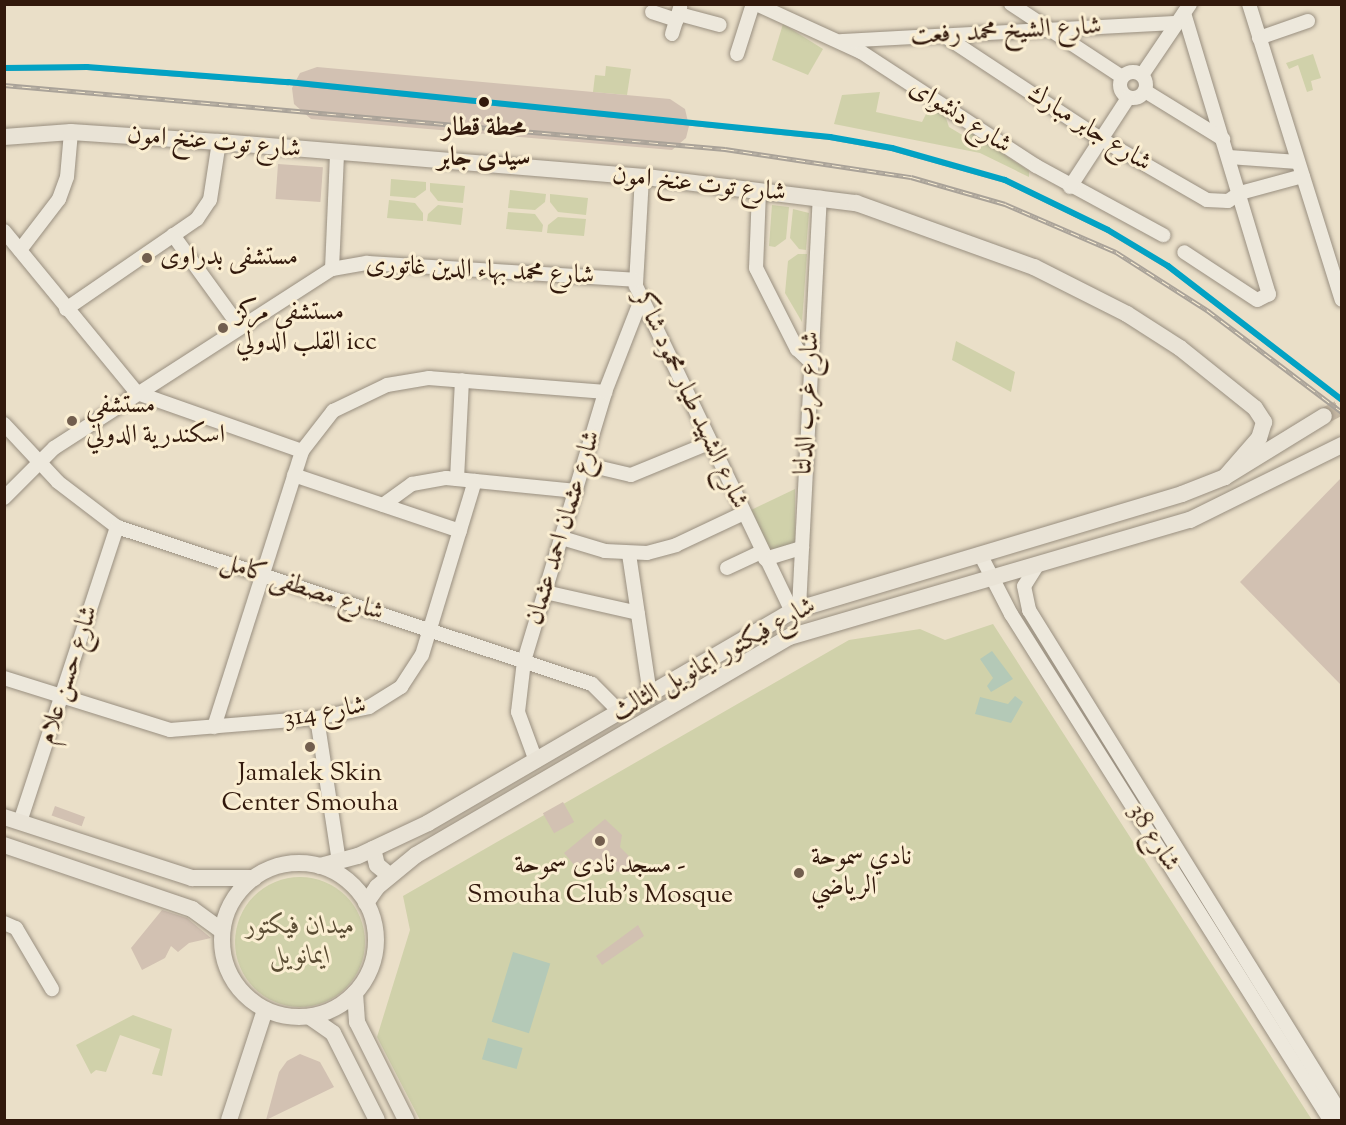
<!DOCTYPE html>
<html>
<head>
<meta charset="utf-8">
<style>
  body { margin:0 }
  #map { position:relative; width:1346px; height:1125px; overflow:hidden; background:#eadfc8; font-family:"Sorts Mill Goudy",Amiri,serif }
  div>[style] { position:absolute }
  .green>* { inset:0; background:#d0d1aa }
  .round { border-radius:50% }
  .water>* { inset:0; background:#b4c9b7; transform-origin:0 0 }
  .building>* { inset:0; background:#d2c1b2; transform-origin:0 0 }
  .major-tunnel>* { height:16px; margin-top:-8px; transform-origin:0; background:repeating-linear-gradient(90deg,#c5b7a2 0 16px,transparent 0 24px) }
  .roads { filter:drop-shadow(0 0 2px #998f80) drop-shadow(0 0 2px #998f80) }
  .minor>* { height:14px; margin:-7px; padding:0 7px; transform-origin:7px; border-radius:7px; background:#ede8dc }
  .minor>.ring { margin:-7px; padding:0; box-sizing:content-box; background:none; border:14px solid #ede8dc; border-radius:50% }
  .major>* { height:16px; margin:-8px; padding:0 8px; transform-origin:8px; border-radius:8px; background:#e9e3d6 }
  .major>.ring { margin:-8px; padding:0; box-sizing:content-box; background:none; border:16px solid #e9e3d6; border-radius:50% }
  .rail>* { height:5px; margin-top:-2.5px; transform-origin:0; background:repeating-linear-gradient(90deg,#faeed2 0 9px,#a9a298 0 18px); box-sizing:border-box; border-block:2px solid #a9a298 }
  .rail-1>* { height:6px; margin:-3px; padding:0 3px; transform-origin:3px; border-radius:3px; background:#02a2c4 }
  .dots>* { width:16px; height:16px; translate:-50% -50%; box-sizing:border-box; border:3px solid #faeed2; border-radius:50% }
  span { translate:-50% -50%; white-space:nowrap; text-align:center; line-height:1.15; -webkit-text-stroke:6px #faeed2; paint-order:stroke }
  .street-label { font-size:26px; color:#32190c }
  .stop-label { font-size:26px; color:#32190c; font-weight:700 }
  .poi-label { font-size:26px; color:#32190c }
  .left { translate:0 -50%; text-align:left }
  .park-label { font-size:26px; color:#5b4d34; font-style:italic }
  .frame { position:absolute; inset:0; border:6px solid #32190c; pointer-events:none }
</style>
</head>
<body>
<div id="map">
  <div class="green">
    <div style="clip-path:polygon(783px 24px,823px 49px,808px 75px,772px 60px)"></div>
    <div style="clip-path:polygon(1313px 54px,1321px 78px,1311px 81px,1313px 90px,1307px 92px,1298px 65px,1289px 69px,1286px 63px)"></div>
    <div style="clip-path:polygon(606px 66px,631px 69px,627px 95px,593px 92px,595px 75px,605px 76px)"></div>
    <div style="clip-path:polygon(880px 92px,876px 112px,922px 122px,929px 108px,945px 115px,949px 127px,964px 136px,969px 131px,1029px 171px,1029px 177px,980px 153px,834px 124px,842px 95px)"></div>
    <div style="clip-path:polygon(391px 179px,426px 182px,426px 190px,415px 198px,390px 196px)"></div>
    <div style="clip-path:polygon(430px 183px,465px 186px,463px 203px,438px 201px,430px 191px)"></div>
    <div style="clip-path:polygon(510px 190px,546px 194px,545px 202px,535px 210px,508px 208px)"></div>
    <div style="clip-path:polygon(550px 194px,588px 198px,586px 215px,558px 212px,550px 202px)"></div>
    <div style="clip-path:polygon(389px 200px,415px 203px,423px 213px,423px 221px,387px 218px)"></div>
    <div style="clip-path:polygon(438px 205px,463px 208px,461px 225px,427px 221px,428px 214px)"></div>
    <div style="clip-path:polygon(772px 205px,789px 207px,786px 239px,775px 247px,769px 246px)"></div>
    <div style="clip-path:polygon(793px 209px,809px 213px,806px 250px,799px 249px,790px 238px)"></div>
    <div style="clip-path:polygon(508px 212px,535px 214px,543px 225px,542px 232px,506px 229px)"></div>
    <div style="clip-path:polygon(558px 217px,586px 219px,584px 236px,547px 233px,548px 225px)"></div>
    <div style="clip-path:polygon(798px 254px,807px 254px,802px 322px,785px 293px,788px 261px)"></div>
    <div style="clip-path:polygon(956px 341px,1015px 372px,1011px 392px,952px 360px)"></div>
    <div style="clip-path:polygon(795px 489px,795px 546px,768px 552px,749px 511px)"></div>
    <div style="clip-path:polygon(993px 624px,1312px 1120px,420px 1120px,377px 1037px,410px 930px,403px 896px,849px 640px,920px 629px,945px 640px)"></div>
    <div class="round" style="left:235px;top:877px;width:130px;height:130px"></div>
    <div style="clip-path:polygon(133px 1015px,172px 1029px,162px 1076px,152px 1074px,160px 1049px,120px 1035px,106px 1072px,96px 1070px,91px 1074px,76px 1045px)"></div>
  </div>
  <div class="water">
    <div style="clip-path:polygon(992px 651px,1013px 679px,991px 692px,987px 686px,993px 678px,980px 659px)"></div>
    <div style="clip-path:polygon(1015px 696px,1023px 702px,1011px 723px,975px 714px,980px 697px,1008px 704px)"></div>
    <div style="left:513px;top:952px;width:39px;height:73px;rotate:17deg"></div>
    <div style="left:488px;top:1038px;width:36px;height:22px;rotate:16deg"></div>
  </div>
  <div class="building">
    <div style="clip-path:polygon(317px 67px,670px 99px,685px 109px,689px 126px,686px 138px,672px 150px,311px 119px,294px 104px,292px 88px,300px 73px)"></div>
    <div style="left:278px;top:164px;width:45px;height:35px;rotate:4deg"></div>
    <div style="clip-path:polygon(1341px 478px,1341px 685px,1240px 582px)"></div>
    <div style="left:563px;top:802px;width:23px;height:23px;rotate:61deg"></div>
    <div style="left:55px;top:806px;width:32px;height:10px;rotate:20deg"></div>
    <div style="clip-path:polygon(605px 819px,622px 835px,620px 847px,634px 861px,621px 872px,575px 866px,564px 853px)"></div>
    <div style="clip-path:polygon(162px 910px,187px 918px,211px 938px,189px 943px,178px 952px,171px 946px,165px 958px,142px 970px,131px 948px)"></div>
    <div style="clip-path:polygon(638px 925px,644px 936px,602px 965px,596px 956px)"></div>
    <div style="clip-path:polygon(300px 1054px,320px 1062px,334px 1087px,266px 1120px,279px 1072px,287px 1061px)"></div>
  </div>
  <div class="major-tunnel">
    <div style="left:1324px;top:416px;width:20px;rotate:-27deg"></div>
  </div>
  <div class="roads">
    <div class="minor">
      <div style="left:756px;top:4px;width:115px;rotate:24.6deg"></div>
      <div style="left:861px;top:52px;width:209px;rotate:33.1deg"></div>
      <div style="left:1036px;top:166px;width:145px;rotate:28.5deg"></div>
      <div style="left:1011px;top:4px;width:133px;rotate:33.3deg"></div>
      <div style="left:1249px;top:4px;width:310px;rotate:72.6deg"></div>
      <div style="left:652px;top:12px;width:26px;rotate:18deg"></div>
      <div style="left:1184px;top:13px;width:294px;rotate:73.2deg"></div>
      <div style="left:1269px;top:294px;width:13px;rotate:153deg"></div>
      <div style="left:1257px;top:300px;width:87px;rotate:-146.7deg"></div>
      <div style="left:679px;top:14px;width:42px;rotate:15deg"></div>
      <div style="left:672px;top:34px;width:28px;rotate:-73deg"></div>
      <div style="left:943px;top:35px;width:189px;rotate:33.4deg"></div>
      <div style="left:1101px;top:139px;width:122px;rotate:29.9deg"></div>
      <div style="left:1207px;top:200px;width:21px;rotate:3deg"></div>
      <div style="left:1228px;top:201px;width:14px;rotate:-34deg"></div>
      <div style="left:1240px;top:193px;width:65px;rotate:-15.1deg"></div>
      <div style="left:1259px;top:38px;width:52px;rotate:-19.1deg"></div>
      <div style="left:841px;top:41px;width:336px;rotate:-3.1deg"></div>
      <div style="left:737px;top:54px;width:52px;rotate:-72.3deg"></div>
      <div class="ring" style="left:1120px;top:72px;width:12px;height:12px"></div>
      <div style="left:1142px;top:75px;width:86px;rotate:-55.9deg"></div>
      <div style="left:1145px;top:91px;width:92px;rotate:31.6deg"></div>
      <div style="left:1229px;top:157px;width:69px;rotate:4.1deg"></div>
      <div style="left:642px;top:177px;width:109px;rotate:93.2deg"></div>
      <div style="left:636px;top:286px;width:361px;rotate:64.4deg"></div>
      <div style="left:1070px;top:187px;width:106px;rotate:-56.9deg"></div>
      <div style="left:759px;top:191px;width:77px;rotate:92.2deg"></div>
      <div style="left:756px;top:268px;width:91px;rotate:63.2deg"></div>
      <div style="left:797px;top:349px;width:18px;rotate:43deg"></div>
      <div style="left:4px;top:231px;width:210px;rotate:50.6deg"></div>
      <div style="left:137px;top:393px;width:175px;rotate:19.4deg"></div>
      <div style="left:173px;top:235px;width:112px;rotate:54deg"></div>
      <div style="left:20px;top:250px;width:64px;rotate:-52.6deg"></div>
      <div style="left:59px;top:199px;width:23px;rotate:-70deg"></div>
      <div style="left:67px;top:177px;width:45px;rotate:-84.9deg"></div>
      <div style="left:332px;top:269px;width:115px;rotate:-87.5deg"></div>
      <div style="left:66px;top:309px;width:159px;rotate:-34.5deg"></div>
      <div style="left:197px;top:219px;width:23px;rotate:-56deg"></div>
      <div style="left:210px;top:200px;width:59px;rotate:-81.2deg"></div>
      <div style="left:4px;top:424px;width:79px;rotate:47deg"></div>
      <div style="left:58px;top:482px;width:74px;rotate:37.3deg"></div>
      <div style="left:117px;top:527px;width:500px;rotate:18.29deg"></div>
      <div style="left:592px;top:684px;width:40px;rotate:45deg"></div>
      <div style="left:584px;top:464px;width:48px;rotate:13.2deg"></div>
      <div style="left:631px;top:475px;width:84px;rotate:-22.3deg"></div>
      <div style="left:294px;top:475px;width:175px;rotate:18.6deg"></div>
      <div style="left:457px;top:479px;width:99px;rotate:-87.1deg"></div>
      <div style="left:4px;top:498px;width:71px;rotate:-45deg"></div>
      <div style="left:54px;top:448px;width:331px;rotate:-32.8deg"></div>
      <div style="left:332px;top:269px;width:36px;rotate:-10deg"></div>
      <div style="left:367px;top:263px;width:269px;rotate:3.6deg"></div>
      <div style="left:383px;top:505px;width:36px;rotate:-36deg"></div>
      <div style="left:412px;top:484px;width:35px;rotate:-10deg"></div>
      <div style="left:446px;top:478px;width:131px;rotate:5.7deg"></div>
      <div style="left:562px;top:538px;width:45px;rotate:16.8deg"></div>
      <div style="left:605px;top:551px;width:42px;rotate:2.7deg"></div>
      <div style="left:647px;top:553px;width:30px;rotate:-15deg"></div>
      <div style="left:676px;top:545px;width:73px;rotate:-25.2deg"></div>
      <div style="left:629px;top:554px;width:143px;rotate:81.5deg"></div>
      <div style="left:980px;top:554px;width:68px;rotate:62.7deg"></div>
      <div style="left:1011px;top:614px;width:598px;rotate:57.77deg"></div>
      <div style="left:765px;top:559px;width:39px;rotate:-17deg"></div>
      <div style="left:1038px;top:564px;width:26px;rotate:122deg"></div>
      <div style="left:1024px;top:586px;width:25px;rotate:78deg"></div>
      <div style="left:1029px;top:610px;width:594px;rotate:58.21deg"></div>
      <div style="left:727px;top:568px;width:38px;rotate:-25deg"></div>
      <div style="left:545px;top:592px;width:95px;rotate:12.7deg"></div>
      <div style="left:799px;top:608px;width:411px;rotate:-87.1deg"></div>
      <div style="left:4px;top:678px;width:174px;rotate:17.4deg"></div>
      <div style="left:170px;top:730px;width:147px;rotate:-4.7deg"></div>
      <div style="left:317px;top:718px;width:53px;rotate:-11.9deg"></div>
      <div style="left:369px;top:707px;width:38px;rotate:-32deg"></div>
      <div style="left:401px;top:687px;width:38px;rotate:-57deg"></div>
      <div style="left:422px;top:655px;width:182px;rotate:-73.1deg"></div>
      <div style="left:317px;top:718px;width:146px;rotate:81.3deg"></div>
      <div style="left:214px;top:727px;width:290px;rotate:-72.3deg"></div>
      <div style="left:302px;top:451px;width:51px;rotate:-52.2deg"></div>
      <div style="left:333px;top:411px;width:60px;rotate:-25.7deg"></div>
      <div style="left:387px;top:385px;width:43px;rotate:-9.5deg"></div>
      <div style="left:429px;top:378px;width:177px;rotate:4.5deg"></div>
      <div style="left:536px;top:761px;width:52px;rotate:-110.2deg"></div>
      <div style="left:518px;top:712px;width:51px;rotate:-83.3deg"></div>
      <div style="left:524px;top:661px;width:281px;rotate:-73.2deg"></div>
      <div style="left:605px;top:392px;width:102px;rotate:-68.7deg"></div>
      <div style="left:20px;top:822px;width:311px;rotate:-71.8deg"></div>
      <div style="left:4px;top:923px;width:13px;rotate:23deg"></div>
      <div style="left:16px;top:928px;width:71px;rotate:59.5deg"></div>
    </div>
    <div class="major">
      <div style="left:4px;top:137px;width:67px;rotate:-4.3deg"></div>
      <div style="left:71px;top:132px;width:148px;rotate:3.9deg"></div>
      <div style="left:219px;top:142px;width:428px;rotate:4.7deg"></div>
      <div style="left:646px;top:177px;width:212px;rotate:7.1deg"></div>
      <div style="left:856px;top:203px;width:189px;rotate:19.8deg"></div>
      <div style="left:1034px;top:267px;width:104px;rotate:26.8deg"></div>
      <div style="left:1127px;top:314px;width:63px;rotate:32.7deg"></div>
      <div style="left:1180px;top:348px;width:96px;rotate:38.7deg"></div>
      <div style="left:1255px;top:408px;width:17px;rotate:57deg"></div>
      <div style="left:1264px;top:422px;width:17px;rotate:107deg"></div>
      <div style="left:1259px;top:438px;width:52px;rotate:131.1deg"></div>
      <div style="left:4px;top:817px;width:198px;rotate:18deg"></div>
      <div style="left:192px;top:878px;width:62px"></div>
      <div style="left:4px;top:845px;width:199px;rotate:18.8deg"></div>
      <div style="left:192px;top:909px;width:37px;rotate:36deg"></div>
      <div style="left:373px;top:849px;width:16px;rotate:76deg"></div>
      <div style="left:377px;top:865px;width:17px;rotate:40deg"></div>
      <div class="ring" style="left:222px;top:863px;width:138px;height:138px"></div>
      <div style="left:320px;top:866px;width:39px;rotate:-15deg"></div>
      <div style="left:358px;top:856px;width:77px;rotate:-25.2deg"></div>
      <div style="left:428px;top:823px;width:421px;rotate:-30.2deg"></div>
      <div style="left:792px;top:611px;width:407px;rotate:-16.7deg"></div>
      <div style="left:1182px;top:494px;width:46px;rotate:-21.6deg"></div>
      <div style="left:1225px;top:477px;width:116px;rotate:-31.6deg"></div>
      <div style="left:366px;top:903px;width:19px;rotate:-55deg"></div>
      <div style="left:377px;top:887px;width:50px;rotate:-39.4deg"></div>
      <div style="left:416px;top:855px;width:432px;rotate:-30.3deg"></div>
      <div style="left:789px;top:637px;width:418px;rotate:-16.3deg"></div>
      <div style="left:1190px;top:520px;width:169px;rotate:-26.3deg"></div>
      <div style="left:355px;top:993px;width:29px;rotate:86deg"></div>
      <div style="left:357px;top:1022px;width:110px;rotate:63.4deg"></div>
      <div style="left:310px;top:1017px;width:28px;rotate:35deg"></div>
      <div style="left:333px;top:1033px;width:97px;rotate:63.2deg"></div>
      <div style="left:229px;top:1120px;width:116px;rotate:-71.9deg"></div>
    </div>
  </div>
  <div class="rail">
    <div style="left:4px;top:68px;width:83px;rotate:-0.7deg"></div>
    <div style="left:87px;top:67px;width:202px;rotate:4.3deg"></div>
    <div style="left:288px;top:82px;width:545px;rotate:5.79deg"></div>
    <div style="left:830px;top:137px;width:63px;rotate:10.1deg"></div>
    <div style="left:892px;top:148px;width:117px;rotate:15.8deg"></div>
    <div style="left:1005px;top:180px;width:114px;rotate:25.9deg"></div>
    <div style="left:1108px;top:230px;width:70px;rotate:31deg"></div>
    <div style="left:1168px;top:266px;width:220px;rotate:37.6deg"></div>
    <div style="left:4px;top:85px;width:724px;rotate:5.07deg"></div>
    <div style="left:725px;top:149px;width:188px;rotate:8.6deg"></div>
    <div style="left:911px;top:177px;width:98px;rotate:16deg"></div>
    <div style="left:1005px;top:204px;width:121px;rotate:23.4deg"></div>
    <div style="left:1116px;top:252px;width:108px;rotate:32.5deg"></div>
    <div style="left:1207px;top:310px;width:169px;rotate:37.1deg"></div>
  </div>
  <div class="rail-1">
    <div style="left:4px;top:68px;width:83px;rotate:-0.7deg"></div>
    <div style="left:87px;top:67px;width:202px;rotate:4.3deg"></div>
    <div style="left:288px;top:82px;width:545px;rotate:5.79deg"></div>
    <div style="left:830px;top:137px;width:63px;rotate:10.1deg"></div>
    <div style="left:892px;top:148px;width:117px;rotate:15.8deg"></div>
    <div style="left:1005px;top:180px;width:114px;rotate:25.9deg"></div>
    <div style="left:1108px;top:230px;width:70px;rotate:31deg"></div>
    <div style="left:1168px;top:266px;width:220px;rotate:37.6deg"></div>
  </div>
  <div class="dots">
    <div style="left:484px;top:102px;background:#32190c"></div>
    <div style="left:147px;top:258px;background:#725e4e"></div>
    <div style="left:223px;top:328px;background:#725e4e"></div>
    <div style="left:72px;top:421px;background:#725e4e"></div>
    <div style="left:310px;top:747px;background:#725e4e"></div>
    <div style="left:600px;top:841px;background:#725e4e"></div>
    <div style="left:799px;top:873px;background:#725e4e"></div>
  </div>
  <div class="street-label">
    <span style="left:1006px;top:32px;rotate:-3deg">شارع الشيخ محمد رفعت</span>
    <span style="left:960px;top:117px;rotate:33deg">شارع دنشواى</span>
    <span style="left:1089px;top:129px;rotate:32deg">شارع جابر مبارك</span>
    <span style="left:214px;top:143px;rotate:5deg">شارع توت عنخ امون</span>
    <span style="left:699px;top:185px;rotate:6deg">شارع توت عنخ امون</span>
    <span style="left:480px;top:271px;rotate:3deg">شارع محمد بهاء الدين غاتورى</span>
    <span style="left:690px;top:400px;rotate:65deg">شارع الشهيد طيار محمود شاكر</span>
    <span style="left:808px;top:403px;rotate:-87deg">شارع غرب الدلتا</span>
    <span style="left:564px;top:528px;rotate:-73deg">شارع عثمان احمد عثمان</span>
    <span style="left:302px;top:588px;rotate:18deg">شارع مصطفى كامل</span>
    <span style="left:714px;top:660px;rotate:-29deg">شارع فيكتور ايمانويل الثالث</span>
    <span style="left:69px;top:675px;rotate:-72deg">شارع حسن علام</span>
    <span style="left:325px;top:713px;rotate:-10deg">شارع 314</span>
    <span style="left:1153px;top:838px;rotate:58deg">شارع 38</span>
  </div>
  <div class="stop-label">
    <span style="left:484px;top:144px">محطة قطار<br>سيدى جابر</span>
  </div>
  <div class="poi-label">
    <span class="left" style="left:160px;top:258px">مستشفى بدراوى</span>
    <span class="left" style="left:236px;top:328px">مستشفى مركز<br>القلب الدولي icc</span>
    <span class="left" style="left:86px;top:421px">مستشفي<br>اسكندرية الدولي</span>
    <span style="left:310px;top:789px">Jamalek Skin<br>Center Smouha</span>
    <span class="left" style="left:811px;top:873px">نادي سموحة<br>الرياضي</span>
    <span style="left:600px;top:881px">مسجد نادى سموحة -<br>Smouha Club's Mosque</span>
  </div>
  <div class="park-label">
    <span style="left:300px;top:942px">ميدان فيكتور<br>ايمانويل</span>
  </div>
  <div class="frame"></div>
</div>
</body>
</html>
